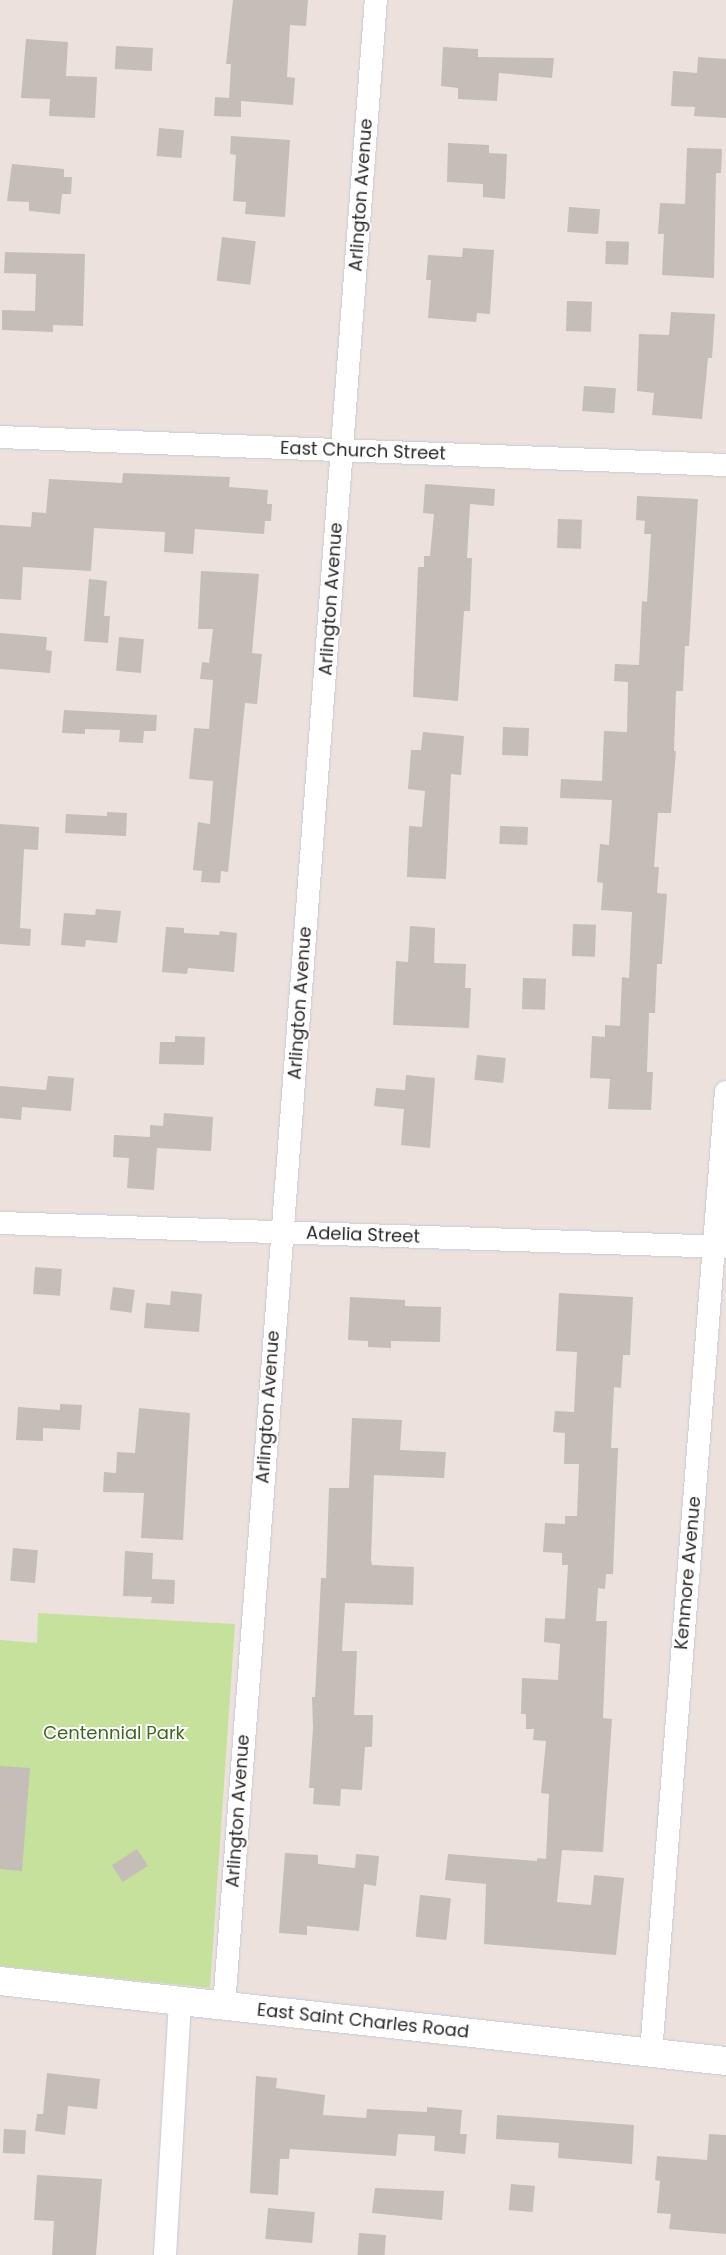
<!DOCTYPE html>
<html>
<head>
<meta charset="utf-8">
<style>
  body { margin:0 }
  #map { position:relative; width:726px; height:2255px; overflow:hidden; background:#ece1dd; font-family:Poppins,sans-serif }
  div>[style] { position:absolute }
  .green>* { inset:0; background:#c6e19b }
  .building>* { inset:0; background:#c4bdb8; transform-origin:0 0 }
  .roads { filter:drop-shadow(0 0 1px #c5ccd4) drop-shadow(0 0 1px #c5ccd4) }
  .minor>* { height:22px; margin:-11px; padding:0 11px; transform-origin:11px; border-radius:11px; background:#fff }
  .secondary>* { height:28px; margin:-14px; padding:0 14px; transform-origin:14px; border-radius:14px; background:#fff }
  span { translate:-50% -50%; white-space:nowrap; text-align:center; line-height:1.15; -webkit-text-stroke:4px #fff; paint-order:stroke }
  .street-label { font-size:18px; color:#2a2a2a }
  .park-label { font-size:18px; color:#3f661c }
</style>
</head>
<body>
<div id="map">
  <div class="green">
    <div style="clip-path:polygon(38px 1613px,235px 1624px,210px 1988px,0 1966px,0 1640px,37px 1643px)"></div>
  </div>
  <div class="building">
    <div style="clip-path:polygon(233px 0,308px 0,306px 26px,290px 25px,287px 77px,295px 78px,293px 105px,241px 101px,241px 117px,214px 116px,215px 97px,229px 98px,231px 64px,226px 64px)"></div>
    <div style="clip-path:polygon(26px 39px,68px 42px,66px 76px,97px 77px,95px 118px,49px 116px,50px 99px,21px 98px)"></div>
    <div style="left:116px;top:46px;width:37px;height:23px;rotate:3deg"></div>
    <div style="clip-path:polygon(443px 47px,478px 49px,478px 57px,554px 58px,552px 78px,499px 73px,497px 101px,458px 99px,458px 88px,441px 86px)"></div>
    <div style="clip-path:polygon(698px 57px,726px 59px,726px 118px,694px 116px,695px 107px,671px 106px,673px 71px,697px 73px)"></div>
    <div style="left:159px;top:128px;width:25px;height:28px;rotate:5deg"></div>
    <div style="clip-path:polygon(231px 136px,290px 140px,285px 217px,245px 214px,246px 202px,233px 201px,236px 155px,230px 154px)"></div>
    <div style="clip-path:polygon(448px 143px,489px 145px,489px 153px,507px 154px,505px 199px,483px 197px,483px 184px,447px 182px)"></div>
    <div style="clip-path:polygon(687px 148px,722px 149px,721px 173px,716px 173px,714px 278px,662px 275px,664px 234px,658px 234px,660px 203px,685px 204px)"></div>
    <div style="clip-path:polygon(12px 164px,64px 169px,64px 177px,72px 177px,71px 194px,62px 194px,60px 214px,29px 211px,29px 202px,7px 201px)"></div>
    <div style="left:569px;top:207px;width:31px;height:25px;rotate:4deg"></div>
    <div style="left:222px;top:237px;width:34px;height:44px;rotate:7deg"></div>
    <div style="left:606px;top:241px;width:23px;height:23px;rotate:2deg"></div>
    <div style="clip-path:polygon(463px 248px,494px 250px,490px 314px,477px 313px,476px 322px,428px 318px,431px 280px,426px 280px,428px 255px,462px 257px)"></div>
    <div style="clip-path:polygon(5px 252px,85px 254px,83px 326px,53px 325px,53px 332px,2px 330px,2px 310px,35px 311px,36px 274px,4px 273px)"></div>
    <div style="left:567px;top:301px;width:25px;height:30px;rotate:2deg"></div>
    <div style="clip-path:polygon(671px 312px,715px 314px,712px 358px,708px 358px,702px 419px,652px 415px,654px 393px,637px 391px,639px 334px,669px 335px)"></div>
    <div style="left:584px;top:386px;width:32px;height:25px;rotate:4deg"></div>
    <div style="clip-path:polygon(123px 473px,230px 477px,229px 487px,268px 490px,267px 504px,272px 504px,271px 521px,265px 521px,264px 534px,195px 529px,193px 554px,164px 552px,165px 532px,94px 528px,91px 571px,23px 567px,21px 600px,0 599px,0 525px,31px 527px,32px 512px,46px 513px,49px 479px,122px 483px)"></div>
    <div style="clip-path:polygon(425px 484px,495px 489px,494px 506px,470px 504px,467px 558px,472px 558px,470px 611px,464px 611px,458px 701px,413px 697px,418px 567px,424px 567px,424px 556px,430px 556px,434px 514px,423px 513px)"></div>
    <div style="clip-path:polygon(637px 496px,698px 499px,689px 646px,685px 646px,683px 691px,676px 691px,674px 751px,676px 751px,671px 813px,658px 813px,654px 867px,659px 867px,657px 893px,667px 894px,662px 964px,657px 964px,655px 1013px,649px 1013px,647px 1072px,653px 1072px,651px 1110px,608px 1109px,610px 1079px,590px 1078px,592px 1036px,605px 1037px,605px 1025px,620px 1026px,622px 977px,629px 978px,632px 912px,601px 910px,603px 883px,597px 882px,600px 844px,609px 845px,612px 800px,560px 798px,561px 779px,602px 781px,604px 731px,627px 732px,628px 682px,614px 681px,615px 664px,639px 665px,642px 601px,647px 602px,651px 534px,644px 534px,645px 521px,636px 520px)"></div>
    <div style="left:558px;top:519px;width:24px;height:29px;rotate:2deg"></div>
    <div style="clip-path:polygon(201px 571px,259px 574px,252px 653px,262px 654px,257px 704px,245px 703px,228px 872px,221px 871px,220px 883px,201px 882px,202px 871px,193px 870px,198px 822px,210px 824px,213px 781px,189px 779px,194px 728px,209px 729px,213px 680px,200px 679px,202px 662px,209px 663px,213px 629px,198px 629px)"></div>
    <div style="clip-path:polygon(89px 579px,107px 581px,104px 616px,110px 616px,108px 643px,84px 641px)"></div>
    <div style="clip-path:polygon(0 633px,47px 637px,46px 650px,52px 651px,50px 673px,0 669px)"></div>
    <div style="left:119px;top:637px;width:25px;height:34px;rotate:5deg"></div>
    <div style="clip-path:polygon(64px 710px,157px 715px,156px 731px,144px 731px,143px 743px,119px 742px,120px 730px,85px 729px,85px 734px,62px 733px)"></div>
    <div style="left:503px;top:727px;width:26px;height:28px;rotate:2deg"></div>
    <div style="clip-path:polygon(423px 732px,464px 736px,461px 775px,451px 774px,446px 879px,407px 877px,409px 826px,422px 827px,425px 791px,408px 789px,411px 750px,421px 750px)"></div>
    <div style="clip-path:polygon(107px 812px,127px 813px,126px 836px,65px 833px,66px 814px,107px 816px)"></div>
    <div style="clip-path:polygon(0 824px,39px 827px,38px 850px,24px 849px,20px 928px,31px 929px,30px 946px,0 944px)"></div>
    <div style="left:500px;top:826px;width:28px;height:18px;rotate:2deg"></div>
    <div style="clip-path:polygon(96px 909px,121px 911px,117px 943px,86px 940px,85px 947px,61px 945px,64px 913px,95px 915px)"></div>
    <div style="left:573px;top:924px;width:23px;height:32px;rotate:2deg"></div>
    <div style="clip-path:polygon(410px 926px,435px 928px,434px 963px,466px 964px,465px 988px,471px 988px,469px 1028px,393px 1025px,396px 961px,408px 962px)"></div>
    <div style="clip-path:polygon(166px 927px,184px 928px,184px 933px,219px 935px,220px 931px,237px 933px,234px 972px,188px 968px,187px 974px,162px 972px)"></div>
    <div style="left:523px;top:978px;width:23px;height:31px;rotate:2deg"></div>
    <div style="clip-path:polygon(175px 1036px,205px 1037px,204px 1065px,159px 1064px,160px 1042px,175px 1042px)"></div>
    <div style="left:477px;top:1055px;width:29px;height:25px;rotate:6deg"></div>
    <div style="clip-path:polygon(406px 1075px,435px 1078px,430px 1148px,401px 1145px,404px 1109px,374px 1106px,376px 1088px,405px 1090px)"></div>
    <div style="clip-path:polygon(48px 1076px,74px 1078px,71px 1111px,22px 1107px,21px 1120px,0 1118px,0 1086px,46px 1090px)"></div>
    <div style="clip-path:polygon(164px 1113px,213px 1117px,211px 1151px,157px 1148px,154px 1190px,127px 1188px,129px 1158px,113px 1157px,114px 1135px,150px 1137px,150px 1125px,163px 1126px)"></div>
    <div style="left:35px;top:1267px;width:27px;height:27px;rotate:4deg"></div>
    <div style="left:113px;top:1287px;width:22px;height:23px;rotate:8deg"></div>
    <div style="clip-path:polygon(171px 1291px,202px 1294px,199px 1332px,144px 1328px,146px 1303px,170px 1305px)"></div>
    <div style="clip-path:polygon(559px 1293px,633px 1297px,630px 1355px,623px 1355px,621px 1388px,614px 1387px,611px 1448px,618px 1448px,613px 1574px,606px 1574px,605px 1589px,598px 1588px,596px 1621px,607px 1621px,603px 1718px,612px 1719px,603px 1852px,562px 1850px,557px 1902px,591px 1905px,594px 1875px,624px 1878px,616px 1955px,484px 1944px,486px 1884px,445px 1880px,448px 1854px,537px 1861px,537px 1858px,546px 1859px,549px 1794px,541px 1793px,546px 1741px,533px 1740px,534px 1729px,526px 1729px,526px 1714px,521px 1714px,522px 1678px,558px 1680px,560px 1644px,544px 1642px,545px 1618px,565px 1619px,568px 1565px,562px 1565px,562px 1553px,543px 1552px,545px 1523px,565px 1524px,565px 1516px,577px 1516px,579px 1464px,564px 1464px,565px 1433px,553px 1432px,555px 1411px,574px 1412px,577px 1352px,556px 1351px)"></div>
    <div style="clip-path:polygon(350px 1297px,405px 1300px,405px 1306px,441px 1307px,440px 1342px,391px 1341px,391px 1348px,368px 1347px,368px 1341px,348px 1340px)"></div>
    <div style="clip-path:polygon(60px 1404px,82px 1405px,80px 1430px,43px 1428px,43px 1441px,16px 1440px,18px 1407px,60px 1410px)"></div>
    <div style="clip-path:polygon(139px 1408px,190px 1413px,183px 1540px,141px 1538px,144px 1493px,103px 1492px,104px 1472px,116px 1473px,117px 1452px,135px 1453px)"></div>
    <div style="clip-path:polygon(352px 1418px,402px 1420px,400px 1450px,446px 1452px,444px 1478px,374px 1475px,371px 1560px,372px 1565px,414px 1567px,413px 1605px,345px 1603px,342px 1651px,357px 1651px,354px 1715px,373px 1715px,372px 1747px,365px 1747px,362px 1790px,341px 1789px,340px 1806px,313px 1804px,314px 1788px,309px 1788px,313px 1728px,312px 1697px,315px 1697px,321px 1578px,326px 1578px,329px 1488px,349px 1488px)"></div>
    <div style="left:13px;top:1548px;width:25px;height:33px;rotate:5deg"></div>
    <div style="clip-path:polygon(125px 1551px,153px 1553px,152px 1579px,175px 1580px,174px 1604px,151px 1603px,152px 1597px,123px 1596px)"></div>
    <div style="clip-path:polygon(0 1766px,30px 1768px,22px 1871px,0 1869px)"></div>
    <div style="left:137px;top:1849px;width:20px;height:30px;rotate:57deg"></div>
    <div style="clip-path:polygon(285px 1853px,318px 1855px,318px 1864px,355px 1868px,356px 1854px,379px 1856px,376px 1886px,364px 1884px,359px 1931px,307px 1926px,307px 1935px,279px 1933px)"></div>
    <div style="left:420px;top:1895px;width:31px;height:42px;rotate:6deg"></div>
    <div style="clip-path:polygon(47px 2073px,100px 2079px,97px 2109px,68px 2106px,65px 2135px,35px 2131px,37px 2114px,43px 2114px)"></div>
    <div style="clip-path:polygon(256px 2076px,277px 2078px,276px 2088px,325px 2095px,323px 2115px,366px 2118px,367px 2109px,427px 2112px,427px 2107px,462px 2110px,460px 2134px,467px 2134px,465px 2154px,434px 2151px,435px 2136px,398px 2134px,396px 2156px,290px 2149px,289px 2159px,280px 2159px,278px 2195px,250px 2193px)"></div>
    <div style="clip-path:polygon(497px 2115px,634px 2125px,632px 2164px,558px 2158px,559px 2143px,496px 2139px)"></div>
    <div style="left:4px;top:2129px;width:22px;height:24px;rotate:3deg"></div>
    <div style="clip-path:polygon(709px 2134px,726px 2135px,726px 2234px,669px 2229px,671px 2214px,657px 2213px,660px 2181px,655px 2180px,657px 2156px,707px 2160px)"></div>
    <div style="clip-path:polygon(37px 2175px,102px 2179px,96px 2255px,52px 2255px,54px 2221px,34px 2220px)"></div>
    <div style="left:511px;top:2184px;width:24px;height:26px;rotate:5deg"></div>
    <div style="clip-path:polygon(375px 2188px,444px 2191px,442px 2220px,372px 2213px)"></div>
    <div style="left:268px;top:2208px;width:47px;height:31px;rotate:5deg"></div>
    <div style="left:359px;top:2233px;width:27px;height:22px;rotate:4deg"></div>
  </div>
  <div class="roads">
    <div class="minor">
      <div style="left:0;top:437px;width:727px;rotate:2.21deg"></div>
      <div style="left:0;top:1223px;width:726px;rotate:1.89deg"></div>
      <div style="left:224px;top:2006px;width:2012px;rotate:-85.67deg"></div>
      <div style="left:651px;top:2053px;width:964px;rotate:-85.54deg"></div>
      <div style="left:165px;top:2255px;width:254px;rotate:-86.6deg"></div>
    </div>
    <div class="secondary">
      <div style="left:0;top:1981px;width:730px;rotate:6.29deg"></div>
    </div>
  </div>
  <div class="street-label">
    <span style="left:361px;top:195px;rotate:-86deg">Arlington Avenue</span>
    <span style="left:363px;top:451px;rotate:2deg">East Church Street</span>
    <span style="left:331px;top:599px;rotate:-86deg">Arlington Avenue</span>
    <span style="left:300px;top:1003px;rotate:-86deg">Arlington Avenue</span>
    <span style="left:363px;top:1235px;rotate:2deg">Adelia Street</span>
    <span style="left:268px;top:1407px;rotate:-86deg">Arlington Avenue</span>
    <span style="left:688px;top:1573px;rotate:-85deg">Kenmore Avenue</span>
    <span style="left:238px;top:1811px;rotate:-86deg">Arlington Avenue</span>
    <span style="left:363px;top:2021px;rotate:6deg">East Saint Charles Road</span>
  </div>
  <div class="park-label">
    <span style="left:114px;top:1733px">Centennial Park</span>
  </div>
</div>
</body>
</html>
